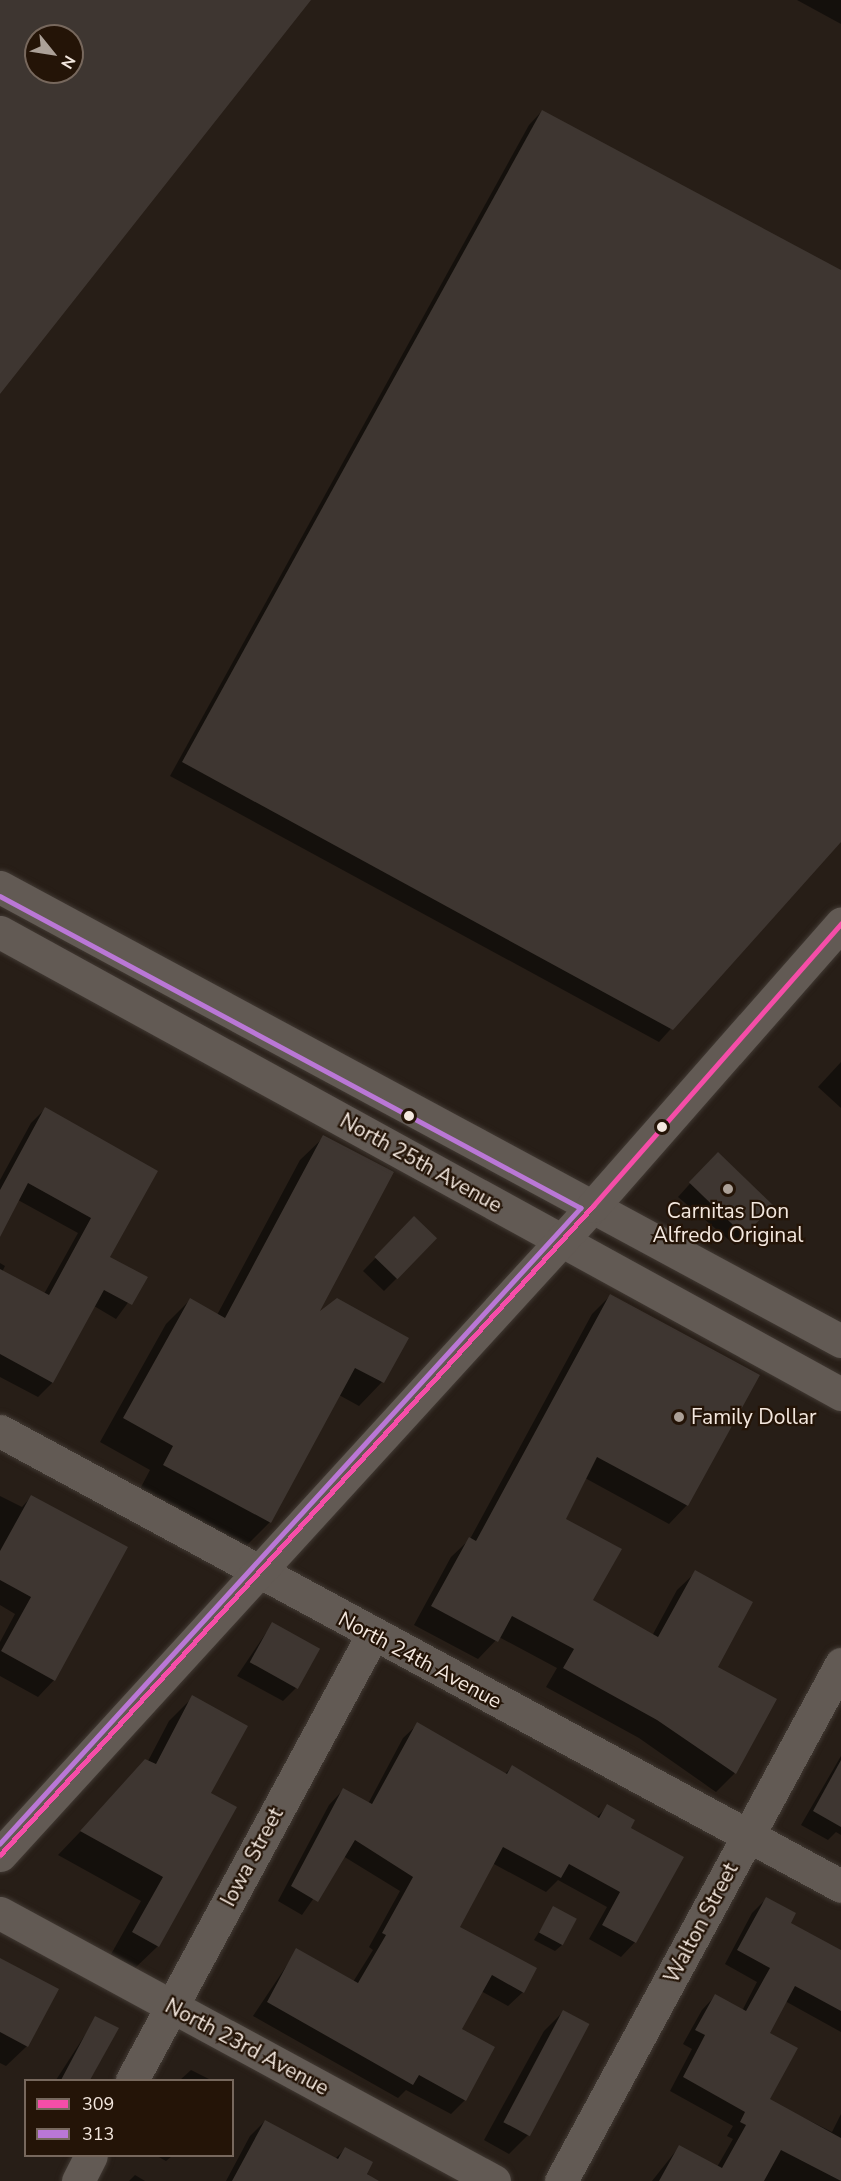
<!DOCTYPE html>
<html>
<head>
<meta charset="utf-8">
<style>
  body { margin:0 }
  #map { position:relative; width:841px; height:2181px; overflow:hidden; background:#271e17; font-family:"Nunito Sans",sans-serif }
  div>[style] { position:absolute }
  .shadow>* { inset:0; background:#0007 }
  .building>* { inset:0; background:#3e3631; transform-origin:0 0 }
  .roads { filter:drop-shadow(0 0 2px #413933) drop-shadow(0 0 2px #413933) }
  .minor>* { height:33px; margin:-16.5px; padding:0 16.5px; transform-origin:16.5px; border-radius:16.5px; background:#625a54 }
  .secondary>* { height:33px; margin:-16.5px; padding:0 16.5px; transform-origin:16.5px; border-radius:16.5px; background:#625a54 }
  .bus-1>* { height:4.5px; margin:-2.25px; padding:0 2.25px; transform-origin:2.25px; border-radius:2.25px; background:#f54da8 }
  .bus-2>* { height:4.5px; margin:-2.25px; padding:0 2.25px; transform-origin:2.25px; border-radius:2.25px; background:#ba77d6 }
  .dots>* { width:16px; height:16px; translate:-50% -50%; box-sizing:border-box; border:3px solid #241407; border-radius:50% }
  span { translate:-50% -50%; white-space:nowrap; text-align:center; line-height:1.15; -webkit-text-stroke:4.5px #241407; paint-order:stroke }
  .street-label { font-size:21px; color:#f3e7de }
  .poi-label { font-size:21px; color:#f3e7de }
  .left { translate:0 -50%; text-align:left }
  .legend { position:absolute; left:24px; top:2079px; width:210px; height:78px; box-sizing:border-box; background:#241407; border:2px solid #77685d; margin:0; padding:8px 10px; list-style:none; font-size:18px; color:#f3e7de }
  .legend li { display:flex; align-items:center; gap:12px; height:30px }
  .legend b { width:30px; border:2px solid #77685d }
  .north { position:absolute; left:24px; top:24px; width:60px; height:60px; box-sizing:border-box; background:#241407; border:2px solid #77685d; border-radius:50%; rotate:120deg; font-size:16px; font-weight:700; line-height:24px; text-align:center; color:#f3e7de }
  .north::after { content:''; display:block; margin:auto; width:21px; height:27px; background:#aca198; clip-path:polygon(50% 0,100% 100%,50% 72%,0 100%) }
</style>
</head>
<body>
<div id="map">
  <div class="shadow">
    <div style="clip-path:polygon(797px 0,841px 0,841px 24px)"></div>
    <div style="clip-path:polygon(542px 111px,841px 272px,841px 840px,659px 1042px,170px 776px,529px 125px)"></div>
    <div style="clip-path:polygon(841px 1062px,841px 1108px,818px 1087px)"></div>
    <div style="clip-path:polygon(45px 1109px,108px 1257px,146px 1278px,116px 1319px,94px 1306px,52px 1383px,38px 1397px,0 1377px,0 1263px,5px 1266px,2px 1272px,44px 1294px,78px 1233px,18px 1200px,0 1233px,0 1180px,31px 1123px)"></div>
    <div style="clip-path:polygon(324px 1137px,315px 1317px,382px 1382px,359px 1406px,339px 1395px,270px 1522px,246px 1546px,140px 1489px,150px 1470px,100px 1442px,166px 1324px,190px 1300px,217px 1315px,300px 1160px)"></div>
    <div style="clip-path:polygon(705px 1167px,748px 1232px,735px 1245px,678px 1197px)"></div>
    <div style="clip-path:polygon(401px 1232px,397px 1278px,384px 1291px,363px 1271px)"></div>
    <div style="clip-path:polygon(610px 1296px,687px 1505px,669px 1524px,585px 1478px,564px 1519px,591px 1601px,652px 1636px,677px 1590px,696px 1572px,716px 1668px,775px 1699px,734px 1774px,716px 1792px,639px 1738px,546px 1687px,557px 1668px,499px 1637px,478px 1659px,414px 1625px,451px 1557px,470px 1539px,592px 1314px)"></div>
    <div style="clip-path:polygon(0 1496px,22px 1507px,31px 1497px,54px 1680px,38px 1697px,0 1676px,0 1642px,15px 1614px,0 1605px)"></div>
    <div style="clip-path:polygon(272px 1624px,296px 1688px,283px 1701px,237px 1676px)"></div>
    <div style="clip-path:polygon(193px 1697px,209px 1794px,158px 1946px,134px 1969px,110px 1956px,141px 1901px,58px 1855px,148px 1761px,169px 1721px)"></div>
    <div style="clip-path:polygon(418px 1724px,505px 1774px,512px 1767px,596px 1818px,608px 1806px,629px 1828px,635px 1942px,621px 1957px,589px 1939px,607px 1907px,558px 1880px,546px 1892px,492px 1863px,458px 1927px,523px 1992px,508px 2006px,481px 1991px,460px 2029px,465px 2100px,451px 2114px,406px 2090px,398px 2098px,253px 2016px,297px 1950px,353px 1982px,373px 1950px,369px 1947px,400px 1891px,343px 1856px,302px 1915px,278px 1901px,329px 1805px,343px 1790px,368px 1804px,403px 1738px)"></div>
    <div style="clip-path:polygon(841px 1756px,841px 1835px,836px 1832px,828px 1840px,801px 1825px)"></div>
    <div style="clip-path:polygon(766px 1899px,789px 1924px,841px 1952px,841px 2032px,785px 2001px,768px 2033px,768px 2100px,832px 2132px,841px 2114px,841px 2181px,652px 2181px,679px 2147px,717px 2167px,733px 2139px,727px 2136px,733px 2126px,670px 2091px,692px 2049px,683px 2044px,702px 2010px,715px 1996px,742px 2011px,757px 1982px,725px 1964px,752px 1913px)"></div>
    <div style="clip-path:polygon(554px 1908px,562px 1945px,555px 1951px,534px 1940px)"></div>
    <div style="clip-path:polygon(0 1960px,27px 2046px,6px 2066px,0 2063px)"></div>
    <div style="clip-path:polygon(563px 2012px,528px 2135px,509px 2154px,484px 2140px,544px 2031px)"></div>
    <div style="clip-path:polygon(96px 2018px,117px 2029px,89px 2080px,56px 2080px)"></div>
    <div style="clip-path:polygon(191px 2070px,211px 2080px,180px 2080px)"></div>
    <div style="clip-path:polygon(265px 2121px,335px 2159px,345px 2149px,374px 2181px,226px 2181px,250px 2136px)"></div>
    <div style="clip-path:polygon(157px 2156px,172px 2156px,166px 2161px)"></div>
    <div style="clip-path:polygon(135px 2175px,145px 2181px,129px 2181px)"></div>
  </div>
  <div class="building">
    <div style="clip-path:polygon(evenodd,0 0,311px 0,0 394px,0 0,36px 36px,72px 36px,72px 72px,36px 72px,36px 36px)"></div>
    <div style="clip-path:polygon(542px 110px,841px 270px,841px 842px,673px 1030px,182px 762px)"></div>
    <div style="clip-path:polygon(45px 1107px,158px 1171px,110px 1257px,148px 1277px,132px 1305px,104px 1290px,53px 1383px,0 1354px,0 1269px,49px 1295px,91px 1218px,28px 1183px,0 1237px,0 1190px)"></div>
    <div style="clip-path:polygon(323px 1135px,394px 1172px,320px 1311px,337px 1298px,409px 1338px,384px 1383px,355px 1368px,271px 1523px,163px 1465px,173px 1446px,123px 1418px,190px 1298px,225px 1318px)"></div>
    <div style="left:718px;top:1152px;width:77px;height:42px;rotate:44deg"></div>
    <div style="left:414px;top:1216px;width:32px;height:57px;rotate:44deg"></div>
    <div style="clip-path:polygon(610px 1294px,760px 1375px,688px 1506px,597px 1457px,566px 1519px,622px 1549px,593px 1600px,658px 1637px,695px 1570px,753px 1602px,718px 1667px,777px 1699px,736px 1774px,657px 1720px,563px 1668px,574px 1649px,512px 1616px,498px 1642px,431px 1606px,469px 1537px,476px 1541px)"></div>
    <div style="clip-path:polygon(31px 1495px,128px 1547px,55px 1681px,1px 1651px,31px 1597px,0 1580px,0 1551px)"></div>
    <div style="left:272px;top:1622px;width:55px;height:46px;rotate:29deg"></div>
    <div style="clip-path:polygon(192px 1695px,248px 1726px,211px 1793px,237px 1807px,159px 1947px,132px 1932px,163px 1877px,80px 1831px,145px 1759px,156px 1764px)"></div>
    <div style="clip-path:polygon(417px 1722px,507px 1774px,512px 1765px,599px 1818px,607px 1804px,635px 1820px,631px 1828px,684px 1857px,636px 1943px,602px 1925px,620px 1892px,569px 1864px,561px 1878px,503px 1847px,460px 1927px,537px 1968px,524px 1993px,492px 1975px,462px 2029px,495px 2047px,466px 2101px,419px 2075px,413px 2085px,267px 2002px,296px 1948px,358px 1983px,386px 1935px,382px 1933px,413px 1877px,355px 1840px,318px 1902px,291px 1886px,343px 1788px,372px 1804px)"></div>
    <div style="clip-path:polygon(841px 1760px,841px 1827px,813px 1811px)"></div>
    <div style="clip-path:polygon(766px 1897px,796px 1913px,791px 1923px,841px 1950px,841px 2011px,795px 1986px,770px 2033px,798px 2048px,770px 2099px,841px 2138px,841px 2181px,781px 2150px,764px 2181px,659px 2181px,679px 2145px,722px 2168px,746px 2125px,740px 2122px,745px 2112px,683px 2077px,705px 2035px,695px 2030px,715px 1994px,746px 2011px,770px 1968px,737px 1950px)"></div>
    <div style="left:553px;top:1906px;width:27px;height:30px;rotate:28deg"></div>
    <div style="clip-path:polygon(0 1958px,59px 1989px,28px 2047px,0 2032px)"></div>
    <div style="left:563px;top:2010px;width:30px;height:127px;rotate:28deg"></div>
    <div style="clip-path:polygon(95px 2016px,119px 2028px,90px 2080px,61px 2080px)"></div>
    <div style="clip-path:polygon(265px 2120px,338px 2159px,345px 2147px,373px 2162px,367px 2174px,379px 2181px,232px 2181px)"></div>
  </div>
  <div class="roads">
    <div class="minor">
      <div style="left:0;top:1431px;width:956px;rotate:28.41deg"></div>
      <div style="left:0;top:1913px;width:562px;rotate:28.48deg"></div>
      <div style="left:132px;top:2080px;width:507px;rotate:-61.62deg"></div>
      <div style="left:78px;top:2181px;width:28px;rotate:-63deg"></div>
      <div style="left:561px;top:2181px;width:588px;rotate:-61.56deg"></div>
    </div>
    <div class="secondary">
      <div style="left:0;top:887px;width:956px;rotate:28.36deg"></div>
      <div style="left:0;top:932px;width:960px;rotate:28.78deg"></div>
      <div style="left:0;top:1855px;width:879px;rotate:-47.58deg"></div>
      <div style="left:593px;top:1206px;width:376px;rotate:-48.7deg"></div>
    </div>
  </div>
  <div class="bus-1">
    <div style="left:0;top:1855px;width:879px;rotate:-47.58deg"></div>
    <div style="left:593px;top:1206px;width:376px;rotate:-48.7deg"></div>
  </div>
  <div class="bus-2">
    <div style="left:0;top:896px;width:659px;rotate:28.24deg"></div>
    <div style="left:581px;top:1208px;width:861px;rotate:132.41deg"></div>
  </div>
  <div class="dots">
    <div style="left:409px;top:1116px;background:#f3e7de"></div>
    <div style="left:662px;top:1127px;background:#f3e7de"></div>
    <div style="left:728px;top:1189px;background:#aca198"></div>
    <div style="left:679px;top:1417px;background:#aca198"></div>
  </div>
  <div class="street-label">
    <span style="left:421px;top:1163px;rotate:29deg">North 25th Avenue</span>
    <span style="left:420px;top:1660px;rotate:28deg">North 24th Avenue</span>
    <span style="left:252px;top:1857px;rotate:-62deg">Iowa Street</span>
    <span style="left:701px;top:1923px;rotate:-62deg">Walton Street</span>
    <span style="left:247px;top:2047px;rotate:28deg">North 23rd Avenue</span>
  </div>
  <div class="poi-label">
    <span style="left:728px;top:1223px">Carnitas Don<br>Alfredo Original</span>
    <span class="left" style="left:691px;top:1417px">Family Dollar</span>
  </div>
  <ul class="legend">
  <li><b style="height:8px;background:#f54da8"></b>309</li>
  <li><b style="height:8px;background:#ba77d6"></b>313</li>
  </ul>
  <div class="north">N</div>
</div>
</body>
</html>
